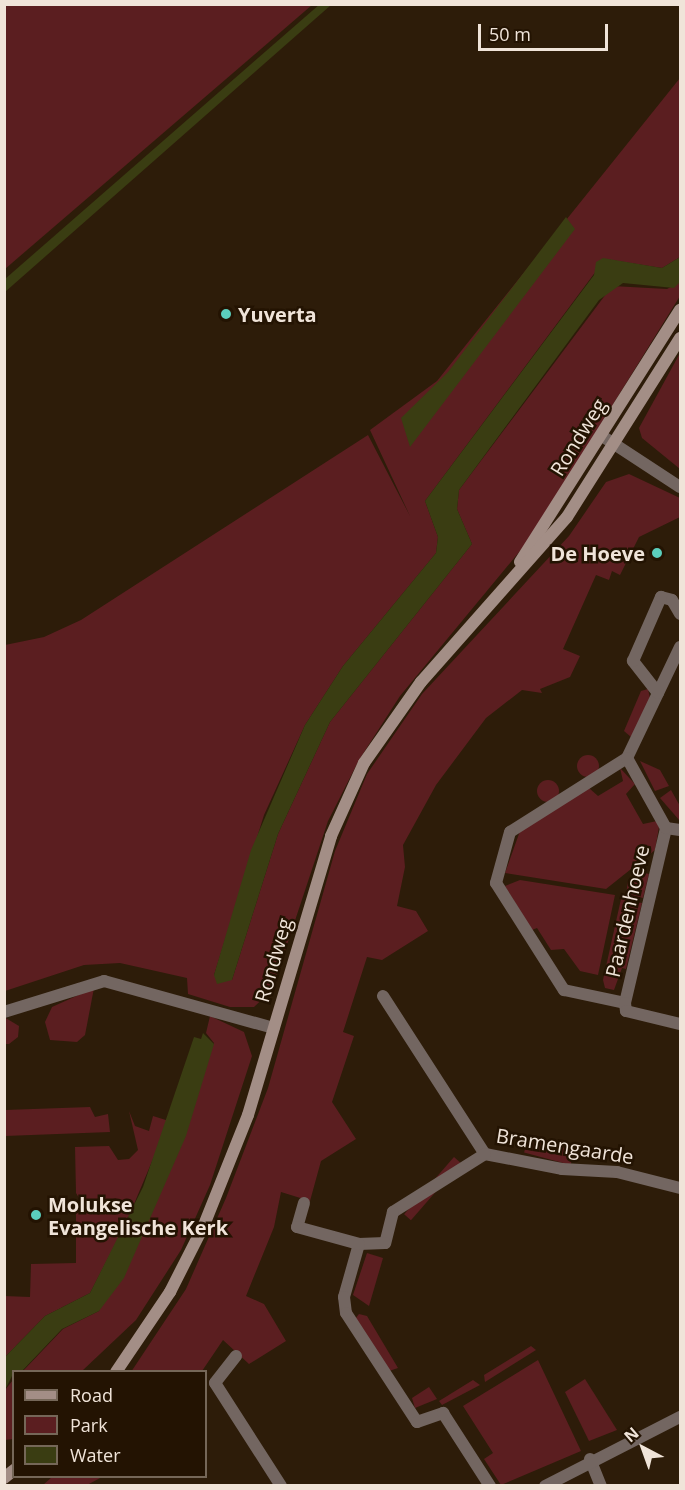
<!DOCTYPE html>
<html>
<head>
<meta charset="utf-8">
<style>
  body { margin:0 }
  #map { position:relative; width:685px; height:1490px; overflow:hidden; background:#2d1c09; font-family:"Open Sans",sans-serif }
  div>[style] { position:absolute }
  .green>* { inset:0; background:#5b1e20; transform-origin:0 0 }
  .round { border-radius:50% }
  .water>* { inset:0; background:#3a3d12 }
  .street>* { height:12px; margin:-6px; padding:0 6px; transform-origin:6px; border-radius:6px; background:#736661 }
  .secondary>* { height:12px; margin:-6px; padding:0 6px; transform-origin:6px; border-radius:6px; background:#a38e86 }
  .dots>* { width:16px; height:16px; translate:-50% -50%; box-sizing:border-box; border:3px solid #231302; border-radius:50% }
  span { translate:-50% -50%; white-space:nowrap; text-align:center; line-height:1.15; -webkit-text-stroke:5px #231302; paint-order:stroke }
  .poi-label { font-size:20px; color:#f0e4d9; font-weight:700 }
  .left { translate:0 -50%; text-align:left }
  .right { translate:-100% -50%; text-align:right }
  .street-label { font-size:20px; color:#f0e4d9 }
  .frame { position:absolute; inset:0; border:6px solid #f0e4d9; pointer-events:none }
  .legend { position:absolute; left:12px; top:1370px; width:195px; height:108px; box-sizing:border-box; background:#231302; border:2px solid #756758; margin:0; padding:8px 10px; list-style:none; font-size:18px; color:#f0e4d9 }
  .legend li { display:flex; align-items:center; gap:12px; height:30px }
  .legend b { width:30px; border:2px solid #756758 }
  .north { position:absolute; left:613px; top:1418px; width:60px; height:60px; -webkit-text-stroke:4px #231302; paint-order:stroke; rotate:319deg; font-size:16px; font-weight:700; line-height:24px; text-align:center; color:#f0e4d9 }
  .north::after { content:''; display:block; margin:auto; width:21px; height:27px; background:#f0e4d9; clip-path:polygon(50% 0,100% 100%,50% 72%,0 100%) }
  .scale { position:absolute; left:478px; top:24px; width:130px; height:27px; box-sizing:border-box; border:3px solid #f0e4d9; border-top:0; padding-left:8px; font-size:18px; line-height:21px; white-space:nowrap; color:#f0e4d9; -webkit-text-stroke:4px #231302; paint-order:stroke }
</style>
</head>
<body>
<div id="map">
  <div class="green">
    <div style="clip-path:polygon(5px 4px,312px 4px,312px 5px,5px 269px)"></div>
    <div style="clip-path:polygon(680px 78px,680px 257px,662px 268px,605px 259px,425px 501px,438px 537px,436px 553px,343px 666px,305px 725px,264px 815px,214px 975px,232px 980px,278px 834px,330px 722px,472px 544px,457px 509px,459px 490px,612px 286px,667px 289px,680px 282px,680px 296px,529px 540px,400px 696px,359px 760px,328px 821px,272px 990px,254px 1007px,230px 1007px,188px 994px,187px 978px,120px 963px,84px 965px,5px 991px,5px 645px,44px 637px,81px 620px,368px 435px,410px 516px,370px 430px,437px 381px)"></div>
    <div style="clip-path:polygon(680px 353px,680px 469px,642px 438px,639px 428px)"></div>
    <div style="clip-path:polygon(629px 474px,680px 498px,680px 517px,639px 537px,620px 575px,612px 571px,609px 580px,596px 575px,563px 649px,580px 656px,570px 677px,540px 689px,542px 693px,522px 690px,486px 718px,436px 785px,403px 845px,405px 867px,397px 906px,416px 911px,428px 931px,382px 960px,367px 957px,343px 1032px,354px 1036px,332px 1102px,356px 1139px,321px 1161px,310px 1201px,281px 1192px,274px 1227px,246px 1296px,264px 1304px,286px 1341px,249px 1364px,223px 1340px,202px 1371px,131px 1372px,186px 1289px,226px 1198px,268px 1088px,335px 851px,367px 774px,422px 694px,569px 536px,606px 482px)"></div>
    <div style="clip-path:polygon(648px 689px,650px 698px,631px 737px,624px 731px,641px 691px)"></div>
    <div class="round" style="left:577px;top:755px;width:22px;height:22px"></div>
    <div style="clip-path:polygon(640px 761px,660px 770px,669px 786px,655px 791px)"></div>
    <div style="clip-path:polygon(620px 768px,635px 784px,626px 794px,643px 824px,657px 821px,659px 827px,655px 850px,606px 889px,505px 873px,520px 831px,589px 788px,598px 796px,623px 781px)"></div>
    <div class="round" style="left:537px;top:780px;width:22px;height:22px"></div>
    <div style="clip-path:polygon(671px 790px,680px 806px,680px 821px,660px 798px)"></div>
    <div style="clip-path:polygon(641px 872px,649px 874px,643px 898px,626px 894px,628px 881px)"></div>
    <div style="clip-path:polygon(520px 880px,615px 895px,598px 975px,580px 971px,564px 949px,551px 950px,537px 928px,532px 930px,505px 886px)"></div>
    <div style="clip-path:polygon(621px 899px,642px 903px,626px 969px,622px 968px,614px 990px,605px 988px,603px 980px)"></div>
    <div style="clip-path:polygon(94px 988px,85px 1035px,77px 1042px,50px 1040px,45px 1022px,52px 1007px)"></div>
    <div style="clip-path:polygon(210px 1016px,244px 1032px,252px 1056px,210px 1185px,181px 1250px,136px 1320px,82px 1371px,22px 1372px,63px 1329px,99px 1311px,214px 1043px,206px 1033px)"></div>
    <div style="clip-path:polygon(4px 1017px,19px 1026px,18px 1037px,9px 1044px,5px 1044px)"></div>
    <div style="clip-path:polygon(90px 1107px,95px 1117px,108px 1114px,110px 1132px,5px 1136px,5px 1110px)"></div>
    <div style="clip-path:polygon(129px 1111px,135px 1126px,149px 1131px,153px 1116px,169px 1121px,126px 1223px,90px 1293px,45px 1316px,5px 1357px,4px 1296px,30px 1297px,31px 1264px,76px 1263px,76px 1213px,82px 1203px,76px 1193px,75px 1147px,109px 1146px,118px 1160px,129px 1159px,138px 1150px)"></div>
    <div style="left:528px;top:1138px;width:48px;height:15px;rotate:15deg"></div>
    <div style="left:454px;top:1157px;width:9px;height:76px;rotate:41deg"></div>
    <div style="clip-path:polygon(367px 1253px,383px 1258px,369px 1306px,353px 1295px)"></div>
    <div style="clip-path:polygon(359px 1314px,367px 1316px,398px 1368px,389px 1371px,355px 1319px)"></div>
    <div style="clip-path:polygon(531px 1346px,536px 1350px,485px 1382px,484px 1375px)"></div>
    <div style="clip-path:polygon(538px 1360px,581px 1451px,501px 1485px,484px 1459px,493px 1453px,463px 1406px)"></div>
    <div style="clip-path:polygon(585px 1379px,617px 1430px,589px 1441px,565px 1392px)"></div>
    <div style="clip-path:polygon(13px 1380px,13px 1439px,5px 1440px,5px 1390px)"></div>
    <div style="clip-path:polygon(473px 1380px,480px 1385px,442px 1405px,439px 1401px)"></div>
    <div style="clip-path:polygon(429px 1387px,437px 1399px,415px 1408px,412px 1398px)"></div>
    <div style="clip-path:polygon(52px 1477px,52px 1476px,102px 1477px,87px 1485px,43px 1485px)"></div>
  </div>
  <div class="water">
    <div style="clip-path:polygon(320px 4px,331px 5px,5px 292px,5px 279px)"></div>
    <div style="clip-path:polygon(566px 217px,575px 229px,410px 447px,401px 418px,448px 372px)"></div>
    <div style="clip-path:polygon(680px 257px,680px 282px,674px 288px,623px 283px,599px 300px,459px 490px,457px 509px,472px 544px,330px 722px,278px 834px,232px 980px,217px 984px,214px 975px,251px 850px,305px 725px,343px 666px,436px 553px,438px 537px,425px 501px,594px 275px,596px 262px,603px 258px,662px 268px)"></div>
    <div style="clip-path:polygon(203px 1033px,214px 1044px,186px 1136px,124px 1278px,99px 1311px,62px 1329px,22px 1371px,14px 1372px,5px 1390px,5px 1357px,45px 1316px,90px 1293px,143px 1187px,194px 1037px,201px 1039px)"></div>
  </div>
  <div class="street">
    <div style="left:602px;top:436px;width:93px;rotate:33.2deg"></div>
    <div style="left:680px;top:647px;width:123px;rotate:115.5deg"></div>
    <div style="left:627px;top:758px;width:138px;rotate:147.7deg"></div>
    <div style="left:510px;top:832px;width:53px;rotate:105.4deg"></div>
    <div style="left:496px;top:883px;width:127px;rotate:57.6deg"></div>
    <div style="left:564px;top:990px;width:62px;rotate:12deg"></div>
    <div style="left:625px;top:1003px;width:180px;rotate:-76.8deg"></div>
    <div style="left:666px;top:828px;width:14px;rotate:8deg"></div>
    <div style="left:658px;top:693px;width:41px;rotate:-128deg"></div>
    <div style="left:633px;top:661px;width:70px;rotate:-66.4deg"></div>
    <div style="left:661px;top:597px;width:11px;rotate:15deg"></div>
    <div style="left:672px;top:600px;width:16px;rotate:60deg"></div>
    <div style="left:627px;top:758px;width:80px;rotate:60.9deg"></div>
    <div style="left:383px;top:996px;width:188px;rotate:57.2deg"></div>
    <div style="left:485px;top:1154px;width:78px;rotate:11deg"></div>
    <div style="left:562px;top:1169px;width:55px;rotate:3.1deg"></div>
    <div style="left:617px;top:1172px;width:65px;rotate:14.3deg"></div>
    <div style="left:625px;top:1003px;width:8px;rotate:83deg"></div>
    <div style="left:626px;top:1011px;width:56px;rotate:13.5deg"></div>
    <div style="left:4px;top:1012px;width:105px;rotate:-17.2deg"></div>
    <div style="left:104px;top:981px;width:176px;rotate:15.5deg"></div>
    <div style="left:485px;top:1154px;width:109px;rotate:147.8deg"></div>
    <div style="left:393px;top:1212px;width:32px;rotate:104deg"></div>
    <div style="left:385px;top:1243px;width:26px;rotate:178deg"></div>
    <div style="left:359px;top:1244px;width:55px;rotate:105.8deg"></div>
    <div style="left:344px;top:1297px;width:16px;rotate:83deg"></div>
    <div style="left:346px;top:1313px;width:130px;rotate:56.9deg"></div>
    <div style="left:417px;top:1422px;width:28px;rotate:-19deg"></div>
    <div style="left:443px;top:1413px;width:87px;rotate:57.2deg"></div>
    <div style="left:304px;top:1203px;width:25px;rotate:106deg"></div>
    <div style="left:297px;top:1227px;width:64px;rotate:15.3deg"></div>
    <div style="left:236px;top:1356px;width:34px;rotate:128deg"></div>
    <div style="left:215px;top:1383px;width:122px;rotate:57.3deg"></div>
    <div style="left:590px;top:1459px;width:29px;rotate:68deg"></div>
    <div style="left:545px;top:1486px;width:152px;rotate:-27.1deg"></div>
  </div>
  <div class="secondary">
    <div style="left:520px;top:562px;width:299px;rotate:-57.6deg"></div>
    <div style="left:116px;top:1372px;width:97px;rotate:-56deg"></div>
    <div style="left:170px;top:1292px;width:75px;rotate:-63.1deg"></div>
    <div style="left:204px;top:1225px;width:118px;rotate:-68.2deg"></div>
    <div style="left:248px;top:1115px;width:291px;rotate:-73.4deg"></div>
    <div style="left:331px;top:836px;width:80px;rotate:-65.7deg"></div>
    <div style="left:364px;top:763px;width:99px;rotate:-54.9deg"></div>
    <div style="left:421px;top:682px;width:220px;rotate:-48.5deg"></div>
    <div style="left:567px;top:517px;width:212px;rotate:-57.7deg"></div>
    <div style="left:4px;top:1478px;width:13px;rotate:-39deg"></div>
  </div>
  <div class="dots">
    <div style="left:226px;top:314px;background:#5bcebc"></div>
    <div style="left:657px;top:553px;background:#5bcebc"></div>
    <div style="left:36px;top:1215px;background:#5bcebc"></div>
  </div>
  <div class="poi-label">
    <span class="left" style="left:238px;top:314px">Yuverta</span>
    <span class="right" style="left:645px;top:553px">De Hoeve</span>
    <span class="left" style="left:48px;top:1216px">Molukse<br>Evangelische Kerk</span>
  </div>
  <div class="street-label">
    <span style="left:578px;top:437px;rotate:-58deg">Rondweg</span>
    <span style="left:627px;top:911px;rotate:-77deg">Paardenhoeve</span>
    <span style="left:273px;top:960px;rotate:-74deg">Rondweg</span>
    <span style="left:565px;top:1146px;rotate:9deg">Bramengaarde</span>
  </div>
  <div class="frame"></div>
  <ul class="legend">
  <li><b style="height:8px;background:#a38e86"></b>Road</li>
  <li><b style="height:16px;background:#5b1e20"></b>Park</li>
  <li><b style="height:16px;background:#3a3d12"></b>Water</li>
  </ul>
  <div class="north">N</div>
  <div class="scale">50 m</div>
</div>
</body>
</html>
